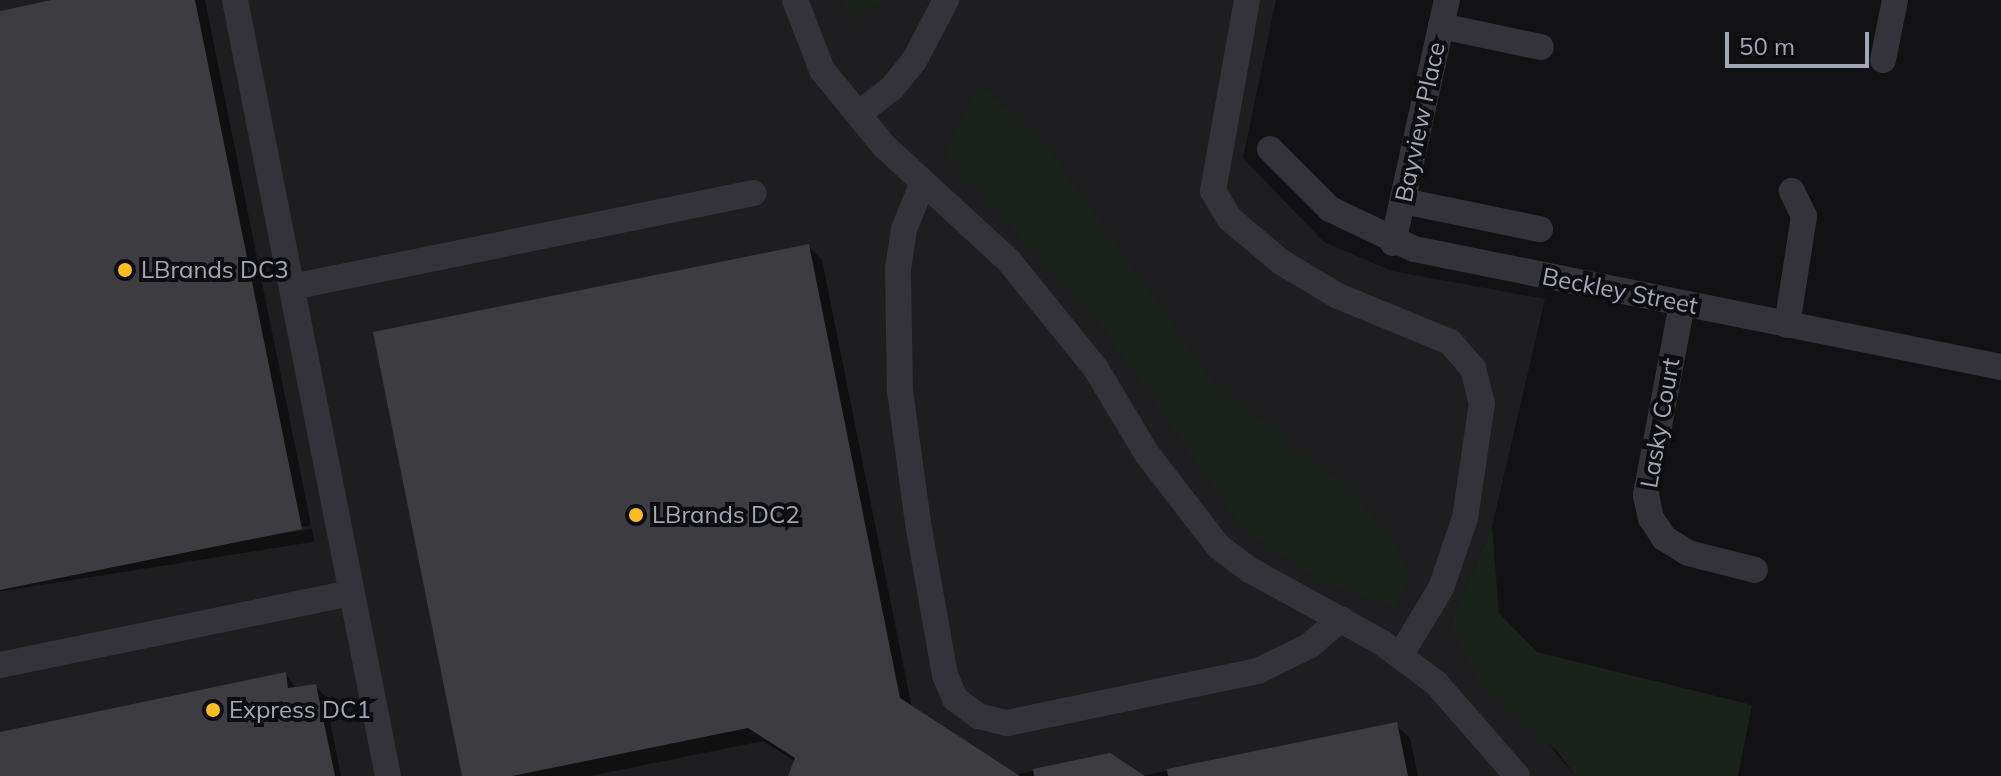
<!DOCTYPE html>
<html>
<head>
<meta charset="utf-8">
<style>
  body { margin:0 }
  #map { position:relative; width:2001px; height:776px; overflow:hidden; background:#121214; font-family:Mulish,sans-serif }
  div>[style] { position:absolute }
  .built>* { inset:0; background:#1e1e21 }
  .green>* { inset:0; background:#1a221b }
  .shadow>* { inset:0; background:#0007; transform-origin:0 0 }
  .building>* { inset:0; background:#3c3c41 }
  .minor>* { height:26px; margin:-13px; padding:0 13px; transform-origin:13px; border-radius:13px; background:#333339 }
  .dots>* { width:22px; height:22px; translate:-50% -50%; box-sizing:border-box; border:4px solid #0d0d0f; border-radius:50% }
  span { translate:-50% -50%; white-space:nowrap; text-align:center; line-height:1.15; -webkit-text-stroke:8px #0d0d0f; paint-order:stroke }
  .street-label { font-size:24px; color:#a3a7b5 }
  .poi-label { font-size:24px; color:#a3a7b5 }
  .left { translate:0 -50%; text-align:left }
  .scale { position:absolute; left:1725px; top:32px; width:144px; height:36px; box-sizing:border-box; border:4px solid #a3a7b5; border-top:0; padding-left:10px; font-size:24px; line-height:28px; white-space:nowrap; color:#a3a7b5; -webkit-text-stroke:6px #0d0d0f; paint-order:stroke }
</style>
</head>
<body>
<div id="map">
  <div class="built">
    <div style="clip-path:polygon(0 0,840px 0,854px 20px,886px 0,1276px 0,1243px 158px,1324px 242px,1392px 271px,1545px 299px,1492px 527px,1450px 624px,1575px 776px,0 776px)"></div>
  </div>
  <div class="green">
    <div style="clip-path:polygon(840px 0,886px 0,853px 21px)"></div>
    <div style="clip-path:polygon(980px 85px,1044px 142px,1213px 382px,1351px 490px,1394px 541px,1409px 574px,1396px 608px,1318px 580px,1242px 529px,1103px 328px,944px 155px)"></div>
    <div style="clip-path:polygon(1492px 527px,1499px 613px,1537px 652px,1752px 705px,1738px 776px,1575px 776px,1557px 751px,1482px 688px,1450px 624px)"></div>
  </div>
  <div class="shadow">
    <div style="clip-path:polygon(62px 0,205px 0,311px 525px,0 588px,0 13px)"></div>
    <div style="clip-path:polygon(808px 246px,822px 260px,912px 708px,1015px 775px,1109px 755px,1141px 776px,1396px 725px,1410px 738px,1418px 776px,793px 776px,796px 762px,763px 741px,590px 776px,464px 776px)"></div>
    <div style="left:312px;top:529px;width:13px;height:318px;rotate:81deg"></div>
    <div style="clip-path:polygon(286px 674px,296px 689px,316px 687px,325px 696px,341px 776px,0 776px,0 734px)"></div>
  </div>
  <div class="building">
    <div style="clip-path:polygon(52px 0,195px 0,302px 529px,0 590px,0 11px)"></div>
    <div style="clip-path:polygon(809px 244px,900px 698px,1020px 776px,788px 776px,795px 758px,748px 728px,512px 776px,462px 776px,373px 332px)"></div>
    <div style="clip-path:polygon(286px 672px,288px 688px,316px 684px,335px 776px,0 776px,0 732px)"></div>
    <div style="clip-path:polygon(1397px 722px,1408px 776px,1168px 776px,1167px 769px)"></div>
    <div style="clip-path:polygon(1110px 753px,1145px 776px,1034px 776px,1033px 769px)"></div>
  </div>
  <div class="minor">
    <div style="left:235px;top:0;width:791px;rotate:78.85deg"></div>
    <div style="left:795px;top:0;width:75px;rotate:68.9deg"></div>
    <div style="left:822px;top:70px;width:98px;rotate:50.8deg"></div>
    <div style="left:884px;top:146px;width:170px;rotate:42.6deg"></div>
    <div style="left:1009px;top:261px;width:139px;rotate:51.1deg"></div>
    <div style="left:1096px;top:369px;width:99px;rotate:59deg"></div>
    <div style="left:1147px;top:454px;width:118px;rotate:52.3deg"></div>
    <div style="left:1219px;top:547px;width:39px;rotate:37deg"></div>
    <div style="left:1250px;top:570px;width:149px;rotate:28.8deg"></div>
    <div style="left:1381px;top:642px;width:69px;rotate:36.7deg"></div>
    <div style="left:1436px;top:683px;width:123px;rotate:48.9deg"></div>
    <div style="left:1247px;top:0;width:194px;rotate:100.1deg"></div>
    <div style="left:1213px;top:191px;width:33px;rotate:59deg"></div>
    <div style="left:1230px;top:219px;width:67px;rotate:40.1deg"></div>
    <div style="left:1281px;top:262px;width:66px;rotate:30.8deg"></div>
    <div style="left:1338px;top:296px;width:121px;rotate:22.3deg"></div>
    <div style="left:1450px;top:342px;width:35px;rotate:49deg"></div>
    <div style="left:1473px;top:368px;width:36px;rotate:76deg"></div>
    <div style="left:1482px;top:403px;width:116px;rotate:98.4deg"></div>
    <div style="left:1465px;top:518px;width:74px;rotate:108.9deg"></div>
    <div style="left:1441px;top:588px;width:79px;rotate:121.1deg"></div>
    <div style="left:1441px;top:26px;width:102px;rotate:11.9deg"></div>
    <div style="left:1883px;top:60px;width:61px;rotate:-78.7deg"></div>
    <div style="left:858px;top:114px;width:43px;rotate:-37.4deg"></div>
    <div style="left:892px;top:88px;width:35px;rotate:-51deg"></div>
    <div style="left:914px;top:61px;width:69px;rotate:-62.3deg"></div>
    <div style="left:1270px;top:149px;width:85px;rotate:45deg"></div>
    <div style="left:1330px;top:209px;width:93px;rotate:25.5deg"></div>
    <div style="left:1414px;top:249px;width:599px;rotate:11.37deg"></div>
    <div style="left:923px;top:182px;width:51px;rotate:112deg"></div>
    <div style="left:904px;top:229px;width:40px;rotate:98.5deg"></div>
    <div style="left:898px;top:269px;width:122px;rotate:89.1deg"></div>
    <div style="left:900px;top:391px;width:139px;rotate:82.2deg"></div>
    <div style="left:919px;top:529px;width:148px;rotate:79.9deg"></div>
    <div style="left:945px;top:675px;width:26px;rotate:67deg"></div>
    <div style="left:955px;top:699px;width:29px;rotate:36deg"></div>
    <div style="left:978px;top:716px;width:30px;rotate:14deg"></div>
    <div style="left:1007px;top:723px;width:256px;rotate:-11.7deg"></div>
    <div style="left:1258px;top:671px;width:57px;rotate:-26.1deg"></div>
    <div style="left:1309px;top:646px;width:42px;rotate:-40.2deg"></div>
    <div style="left:1403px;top:201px;width:140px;rotate:11.6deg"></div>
    <div style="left:1393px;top:243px;width:249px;rotate:-77.5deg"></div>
    <div style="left:292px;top:287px;width:471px;rotate:-11.5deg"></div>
    <div style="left:1682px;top:304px;width:194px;rotate:100.7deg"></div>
    <div style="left:1646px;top:495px;width:24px;rotate:78deg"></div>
    <div style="left:1651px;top:518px;width:24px;rotate:57deg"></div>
    <div style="left:1664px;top:538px;width:28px;rotate:32deg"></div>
    <div style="left:1688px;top:553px;width:69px;rotate:14.2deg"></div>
    <div style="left:1787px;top:325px;width:110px;rotate:-81.1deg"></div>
    <div style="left:1804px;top:216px;width:28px;rotate:-116deg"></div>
    <div style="left:0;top:665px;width:359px;rotate:-11.6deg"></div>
  </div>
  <div class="dots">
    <div style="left:125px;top:270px;background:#fcbd21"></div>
    <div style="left:636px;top:515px;background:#fcbd21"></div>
    <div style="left:213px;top:710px;background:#fcbd21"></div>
  </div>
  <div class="street-label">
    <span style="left:1420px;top:122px;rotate:-78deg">Bayview Place</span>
    <span style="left:1620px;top:291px;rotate:11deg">Beckley Street</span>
    <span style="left:1660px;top:423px;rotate:-80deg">Lasky Court</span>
  </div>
  <div class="poi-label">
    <span class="left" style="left:141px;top:270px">LBrands DC3</span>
    <span class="left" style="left:652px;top:515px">LBrands DC2</span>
    <span class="left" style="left:229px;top:710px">Express DC1</span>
  </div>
  <div class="scale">50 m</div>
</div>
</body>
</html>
